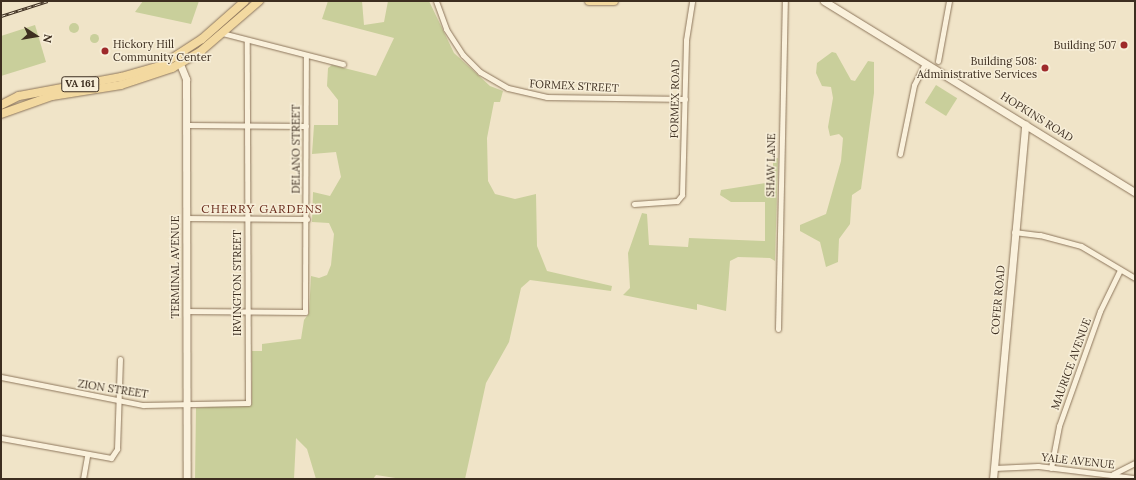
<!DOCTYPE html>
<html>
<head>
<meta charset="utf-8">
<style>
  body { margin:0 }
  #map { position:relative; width:1136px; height:480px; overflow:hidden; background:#f0e4c8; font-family:Lora,serif }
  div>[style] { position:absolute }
  .green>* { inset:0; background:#c9cf9b; transform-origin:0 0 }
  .round { border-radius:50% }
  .roads { filter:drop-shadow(0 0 1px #8d765c) drop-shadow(0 0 1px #8d765c) }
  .street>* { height:5px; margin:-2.5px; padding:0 2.5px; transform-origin:2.5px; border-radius:2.5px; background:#faf1dc }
  .secondary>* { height:7px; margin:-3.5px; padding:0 3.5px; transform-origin:3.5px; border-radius:3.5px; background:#faf1dc }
  .primary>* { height:8px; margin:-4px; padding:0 4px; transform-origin:4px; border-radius:4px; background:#f3d9a0 }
  .rail>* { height:3px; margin-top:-1.5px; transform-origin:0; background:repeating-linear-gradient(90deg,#f7eed8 0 4.5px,#3d2e20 0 9px); box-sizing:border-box; border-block:1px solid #3d2e20 }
  .dots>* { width:11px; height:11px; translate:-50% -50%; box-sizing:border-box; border:2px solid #f7eed8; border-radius:50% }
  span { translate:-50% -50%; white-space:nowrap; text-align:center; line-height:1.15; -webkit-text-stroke:3px #f7eed8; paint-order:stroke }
  .shield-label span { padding:1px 3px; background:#f7eed8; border:1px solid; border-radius:3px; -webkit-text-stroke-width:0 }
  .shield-label { font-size:10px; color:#3d2e20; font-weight:700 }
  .poi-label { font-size:11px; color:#3d2e20 }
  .left { translate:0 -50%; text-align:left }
  .right { translate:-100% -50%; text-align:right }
  .street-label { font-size:11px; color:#3d2e20 }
  .neighbourhood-label { font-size:12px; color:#6b2e1e; letter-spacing:1px }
  .frame { position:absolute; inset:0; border:2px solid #3d2e20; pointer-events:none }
  .north { position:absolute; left:16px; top:16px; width:40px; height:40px; -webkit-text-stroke:3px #f7eed8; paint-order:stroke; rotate:102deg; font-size:11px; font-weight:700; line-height:16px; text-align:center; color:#3d2e20 }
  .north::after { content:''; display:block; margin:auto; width:14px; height:18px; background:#3d2e20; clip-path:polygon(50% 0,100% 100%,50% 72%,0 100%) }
</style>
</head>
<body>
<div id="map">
  <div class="green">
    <div style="clip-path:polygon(143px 1px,199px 1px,191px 24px,135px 12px)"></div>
    <div style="clip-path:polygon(328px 1px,362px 1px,364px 25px,384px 22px,388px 1px,429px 1px,454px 53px,490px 86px,503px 91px,500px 102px,494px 102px,487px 138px,488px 181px,495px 194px,515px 199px,536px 194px,537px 246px,547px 271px,612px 286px,611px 291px,530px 280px,521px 288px,509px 342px,486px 383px,465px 479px,402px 479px,376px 475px,373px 479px,316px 479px,307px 449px,296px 438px,294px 479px,195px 479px,196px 408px,252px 404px,252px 351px,262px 351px,262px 344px,301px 339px,304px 320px,309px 313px,311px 276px,319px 278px,327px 275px,331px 265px,334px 234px,329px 223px,312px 222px,313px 192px,330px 196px,341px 177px,336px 152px,312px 154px,314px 125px,338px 125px,338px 100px,327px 86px,328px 68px,332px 65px,376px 76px,394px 38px,322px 19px)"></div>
    <div class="round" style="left:69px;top:23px;width:10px;height:10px"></div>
    <div style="clip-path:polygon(35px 25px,46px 62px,1px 76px,1px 36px)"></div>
    <div class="round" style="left:89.5px;top:33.5px;width:9px;height:9px"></div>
    <div style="clip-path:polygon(832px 52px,836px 53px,851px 80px,855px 81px,868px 61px,874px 62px,874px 93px,861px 189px,852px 195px,850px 224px,839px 239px,838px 262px,826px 267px,820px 242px,800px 231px,800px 225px,826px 214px,841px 161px,843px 138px,839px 134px,830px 136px,828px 127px,833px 98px,831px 87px,822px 86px,816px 73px,817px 63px)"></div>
    <div style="left:936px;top:85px;width:25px;height:21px;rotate:32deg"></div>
    <div style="clip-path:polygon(778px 158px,775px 261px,770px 258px,738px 257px,730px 261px,726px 311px,697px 304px,697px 310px,623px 295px,630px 288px,628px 253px,642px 213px,647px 214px,649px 245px,688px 247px,689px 238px,765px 241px,765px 202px,731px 202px,720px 195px,721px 190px,766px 183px,773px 176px,773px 159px)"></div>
  </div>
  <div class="roads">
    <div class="street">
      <div style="left:436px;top:1px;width:30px;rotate:70deg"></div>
      <div style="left:446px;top:29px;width:31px;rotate:57deg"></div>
      <div style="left:463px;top:55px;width:24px;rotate:45deg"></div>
      <div style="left:480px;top:72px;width:32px;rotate:30deg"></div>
      <div style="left:508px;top:88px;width:40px;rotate:13deg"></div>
      <div style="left:547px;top:97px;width:138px;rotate:0.8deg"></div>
      <div style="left:222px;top:33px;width:125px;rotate:14.4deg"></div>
      <div style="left:938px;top:61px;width:61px;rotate:-79.6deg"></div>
      <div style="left:187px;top:125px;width:119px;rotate:0.5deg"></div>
      <div style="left:900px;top:154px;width:70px;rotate:-78.5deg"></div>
      <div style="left:914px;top:85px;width:22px;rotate:-63deg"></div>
      <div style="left:634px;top:204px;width:43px;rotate:-4deg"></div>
      <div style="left:677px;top:201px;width:8px;rotate:-50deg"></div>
      <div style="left:682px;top:195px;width:155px;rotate:-88.5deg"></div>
      <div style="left:686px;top:40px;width:39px;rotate:-81deg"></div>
      <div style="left:186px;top:218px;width:121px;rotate:0.5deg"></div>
      <div style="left:1014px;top:232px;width:26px;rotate:7deg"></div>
      <div style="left:1040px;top:235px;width:42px;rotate:15deg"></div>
      <div style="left:1081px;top:246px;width:63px;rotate:30.7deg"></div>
      <div style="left:186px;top:311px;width:119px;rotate:0.5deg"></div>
      <div style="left:305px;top:312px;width:255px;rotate:-89.8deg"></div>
      <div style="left:778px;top:329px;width:328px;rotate:-88.8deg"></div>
      <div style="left:1px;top:377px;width:145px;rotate:11.2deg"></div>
      <div style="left:143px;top:405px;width:105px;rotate:-1.1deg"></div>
      <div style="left:248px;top:403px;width:361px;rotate:-90.2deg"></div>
      <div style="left:1px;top:438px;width:112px;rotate:10.3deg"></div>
      <div style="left:111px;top:458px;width:11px;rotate:-56deg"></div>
      <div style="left:117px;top:449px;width:90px;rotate:-88.1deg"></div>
      <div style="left:994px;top:468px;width:44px;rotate:-2.6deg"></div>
      <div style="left:1038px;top:466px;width:98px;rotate:7.1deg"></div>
      <div style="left:1051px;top:468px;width:43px;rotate:-79.2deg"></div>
      <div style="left:1059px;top:426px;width:122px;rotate:-70.4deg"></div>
      <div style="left:1100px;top:311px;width:46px;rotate:-64deg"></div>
      <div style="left:1113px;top:474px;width:25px;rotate:-27deg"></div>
      <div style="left:83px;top:479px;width:23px;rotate:-80deg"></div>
    </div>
    <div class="secondary">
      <div style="left:824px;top:1px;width:365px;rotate:31.6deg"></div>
      <div style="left:178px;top:59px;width:22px;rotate:68deg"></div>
      <div style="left:186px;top:79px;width:400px;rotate:89.9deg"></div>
      <div style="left:993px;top:479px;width:356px;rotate:-84.8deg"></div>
    </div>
    <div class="primary">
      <div style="left:589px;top:1px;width:25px"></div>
      <div style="left:1px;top:105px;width:20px;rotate:-27deg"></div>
      <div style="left:19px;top:96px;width:104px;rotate:-10.6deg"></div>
      <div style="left:121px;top:77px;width:41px;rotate:-15.8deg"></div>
      <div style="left:160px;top:66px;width:50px;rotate:-32.7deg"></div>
      <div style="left:202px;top:39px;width:57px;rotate:-41.5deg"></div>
      <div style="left:1px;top:114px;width:54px;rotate:-19.4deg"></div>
      <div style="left:52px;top:96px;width:70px;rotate:-9.1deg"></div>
      <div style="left:121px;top:85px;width:54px;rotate:-18.4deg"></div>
      <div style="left:172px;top:68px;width:34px;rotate:-30deg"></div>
      <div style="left:201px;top:51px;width:77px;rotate:-40.8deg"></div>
    </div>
  </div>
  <div class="rail">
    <div style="left:1px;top:16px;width:49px;rotate:-17.7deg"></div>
  </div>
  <div class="dots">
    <div style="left:1124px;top:45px;background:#9e2a2b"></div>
    <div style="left:105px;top:51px;background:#9e2a2b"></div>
    <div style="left:1045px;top:68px;background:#9e2a2b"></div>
  </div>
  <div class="shield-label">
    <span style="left:80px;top:84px">VA 161</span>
  </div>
  <div class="poi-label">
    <span class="left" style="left:113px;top:51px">Hickory Hill<br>Community Center</span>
    <span class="right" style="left:1116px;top:45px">Building 507</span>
    <span class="right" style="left:1037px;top:68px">Building 508:<br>Administrative Services</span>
  </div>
  <div class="street-label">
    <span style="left:574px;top:86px;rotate:3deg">FORMEX STREET</span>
    <span style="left:675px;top:99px;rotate:-89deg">FORMEX ROAD</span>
    <span style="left:1037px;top:117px;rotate:32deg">HOPKINS ROAD</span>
    <span style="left:296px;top:149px;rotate:-90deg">DELANO STREET</span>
    <span style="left:771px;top:165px;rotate:-89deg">SHAW LANE</span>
    <span style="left:175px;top:267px;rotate:-90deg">TERMINAL AVENUE</span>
    <span style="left:237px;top:283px;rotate:-90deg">IRVINGTON STREET</span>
    <span style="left:998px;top:300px;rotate:-85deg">COFER ROAD</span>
    <span style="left:1071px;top:364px;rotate:-70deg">MAURICE AVENUE</span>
    <span style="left:113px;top:389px;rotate:9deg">ZION STREET</span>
    <span style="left:1078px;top:461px;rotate:6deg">YALE AVENUE</span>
  </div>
  <div class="neighbourhood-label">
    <span style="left:262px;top:209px">CHERRY GARDENS</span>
  </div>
  <div class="frame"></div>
  <div class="north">N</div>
</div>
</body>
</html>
